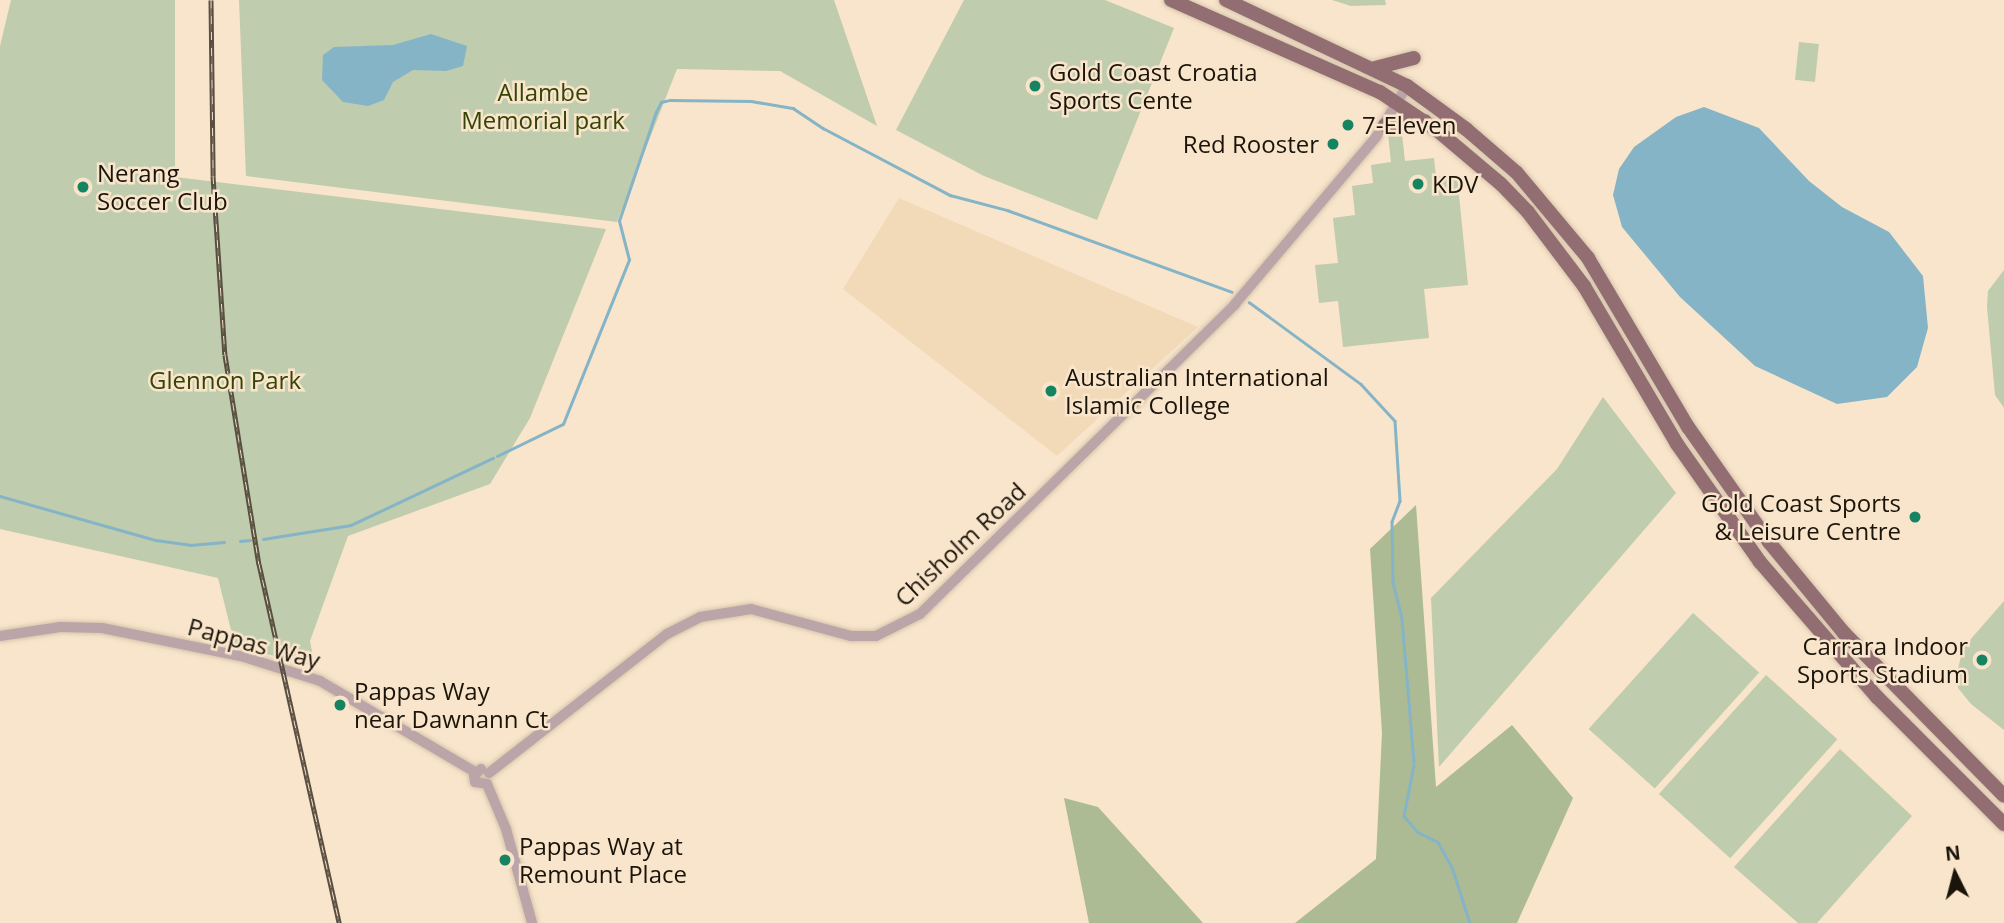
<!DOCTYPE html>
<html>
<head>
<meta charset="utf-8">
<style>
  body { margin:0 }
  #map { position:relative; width:2004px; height:923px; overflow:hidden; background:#f9e5cb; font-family:"Open Sans",sans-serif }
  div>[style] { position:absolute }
  .built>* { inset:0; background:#f2dab9 }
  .green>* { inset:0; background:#bfccad; transform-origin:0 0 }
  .forest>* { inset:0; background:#acbb94 }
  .water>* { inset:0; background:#85b4c7 }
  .stream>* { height:2.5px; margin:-1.25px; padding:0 1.25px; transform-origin:1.25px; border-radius:1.25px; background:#85b4c7 }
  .roads { filter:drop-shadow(0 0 2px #d5c4ac) drop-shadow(0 0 2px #d5c4ac) }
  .tertiary>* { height:10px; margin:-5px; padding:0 5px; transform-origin:5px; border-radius:5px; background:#bba5a8 }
  .primary>* { height:14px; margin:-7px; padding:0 7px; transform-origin:7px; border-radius:7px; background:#926d72 }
  .rail>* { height:5px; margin-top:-2.5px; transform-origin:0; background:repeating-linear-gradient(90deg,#f9e5cb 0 8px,#594f41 0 16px); box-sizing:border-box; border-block:2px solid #594f41 }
  .dots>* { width:19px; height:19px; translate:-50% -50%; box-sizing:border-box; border:4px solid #f9e5cb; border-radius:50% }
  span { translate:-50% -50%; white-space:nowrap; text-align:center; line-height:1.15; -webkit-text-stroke:5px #f9e5cb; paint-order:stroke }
  .poi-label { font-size:24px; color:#1a140a }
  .left { translate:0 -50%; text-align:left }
  .right { translate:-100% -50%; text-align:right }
  .park-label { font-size:24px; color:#334405 }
  .street-label { font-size:24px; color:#1a140a }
  .north { position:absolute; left:1920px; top:839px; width:70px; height:70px; -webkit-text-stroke:5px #f9e5cb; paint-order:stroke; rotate:354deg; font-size:19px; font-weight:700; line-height:28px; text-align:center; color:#1a140a }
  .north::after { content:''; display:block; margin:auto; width:24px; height:32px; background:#1a140a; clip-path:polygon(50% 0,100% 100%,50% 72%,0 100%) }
</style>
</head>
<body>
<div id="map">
  <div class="built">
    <div style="clip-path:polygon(899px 198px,1198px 327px,1057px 456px,843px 289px)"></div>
  </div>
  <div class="green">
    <div style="clip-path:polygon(11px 0,175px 0,175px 177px,606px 229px,530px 418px,490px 484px,348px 536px,310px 641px,315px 666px,229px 645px,231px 630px,218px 578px,0 529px,0 46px)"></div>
    <div style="clip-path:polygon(239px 0,834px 0,877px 126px,780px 71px,677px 69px,617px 222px,246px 176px)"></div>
    <div style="clip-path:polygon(964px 0,1105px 0,1174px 28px,1097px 220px,984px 176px,896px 130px)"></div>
    <div style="clip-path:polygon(1332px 0,1385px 0,1386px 5px,1351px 6px)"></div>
    <div style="left:1799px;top:42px;width:20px;height:38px;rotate:6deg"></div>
    <div style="clip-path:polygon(1402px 134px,1405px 161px,1434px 158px,1436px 177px,1457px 175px,1468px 285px,1424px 289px,1429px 338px,1343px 347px,1338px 301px,1319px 303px,1315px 265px,1338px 263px,1333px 218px,1355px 215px,1352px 186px,1373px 183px,1371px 165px,1391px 162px,1388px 135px)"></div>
    <div style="clip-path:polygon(2004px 270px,2004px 408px,1995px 395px,1987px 307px,1988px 291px)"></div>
    <div style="clip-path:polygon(1603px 397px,1676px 493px,1439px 767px,1431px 598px,1557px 469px)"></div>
    <div style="clip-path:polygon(2004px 601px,2004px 730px,1971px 704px,1958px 688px,1957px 673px,1963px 648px)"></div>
    <div style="left:1693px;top:613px;width:89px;height:156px;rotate:42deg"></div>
    <div style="left:1766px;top:675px;width:96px;height:160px;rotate:42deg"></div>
    <div style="clip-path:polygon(1840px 749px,1912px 816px,1817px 923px,1798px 923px,1734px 867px)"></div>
  </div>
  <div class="forest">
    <div style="clip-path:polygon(1416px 505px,1436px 787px,1512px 725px,1573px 798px,1517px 923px,1295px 923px,1376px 859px,1382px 733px,1370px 549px)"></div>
    <div style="clip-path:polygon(1064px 798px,1098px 807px,1203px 923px,1089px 923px)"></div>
  </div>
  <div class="water">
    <div style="clip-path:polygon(431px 34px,467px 46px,463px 66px,446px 71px,413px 70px,393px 82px,384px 100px,368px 106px,343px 102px,322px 80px,323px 55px,334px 47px,393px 45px)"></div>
    <div style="clip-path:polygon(1704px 107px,1759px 128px,1809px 181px,1842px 207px,1889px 232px,1923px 276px,1928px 328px,1917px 367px,1887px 397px,1837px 404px,1755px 366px,1680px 297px,1622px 227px,1613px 195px,1619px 169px,1634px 147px,1676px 117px)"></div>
  </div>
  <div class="stream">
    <div style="left:1249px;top:302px;width:139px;rotate:36.2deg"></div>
    <div style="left:1361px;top:384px;width:50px;rotate:47.4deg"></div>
    <div style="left:1395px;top:421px;width:80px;rotate:86.4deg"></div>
    <div style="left:1400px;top:501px;width:22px;rotate:111deg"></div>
    <div style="left:1392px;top:522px;width:60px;rotate:89deg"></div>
    <div style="left:1393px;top:582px;width:38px;rotate:76deg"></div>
    <div style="left:1402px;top:619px;width:143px;rotate:85.2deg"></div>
    <div style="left:497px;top:456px;width:73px;rotate:-25.9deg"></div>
    <div style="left:563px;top:424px;width:177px;rotate:-68.1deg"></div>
    <div style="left:629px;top:260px;width:40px;rotate:-104.4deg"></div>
    <div style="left:619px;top:221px;width:115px;rotate:-71.3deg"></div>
    <div style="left:656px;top:112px;width:11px;rotate:-63deg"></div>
    <div style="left:661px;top:102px;width:9px;rotate:-13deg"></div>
    <div style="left:670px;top:100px;width:81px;rotate:0.7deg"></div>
    <div style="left:751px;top:101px;width:43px;rotate:9.5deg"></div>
    <div style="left:793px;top:108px;width:36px;rotate:34deg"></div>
    <div style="left:823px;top:128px;width:144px;rotate:27.8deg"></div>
    <div style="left:950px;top:195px;width:59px;rotate:14.7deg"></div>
    <div style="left:1007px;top:210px;width:239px;rotate:20deg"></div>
    <div style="left:0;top:496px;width:162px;rotate:15.8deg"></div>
    <div style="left:156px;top:540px;width:34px;rotate:8deg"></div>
    <div style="left:190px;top:545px;width:34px;rotate:-5deg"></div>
    <div style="left:263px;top:539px;width:89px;rotate:-9deg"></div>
    <div style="left:351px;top:525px;width:157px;rotate:-25.3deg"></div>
    <div style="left:240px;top:541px;width:10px;rotate:-6deg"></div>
    <div style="left:1414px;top:765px;width:52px;rotate:101.1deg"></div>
    <div style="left:1404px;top:816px;width:21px;rotate:49deg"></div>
    <div style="left:1418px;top:832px;width:22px;rotate:27deg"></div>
    <div style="left:1438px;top:842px;width:29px;rotate:61deg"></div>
    <div style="left:1452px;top:867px;width:59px;rotate:72.2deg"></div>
  </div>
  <div class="roads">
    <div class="tertiary">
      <div style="left:0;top:636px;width:61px;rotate:-8.5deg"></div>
      <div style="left:60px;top:627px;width:42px;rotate:1.4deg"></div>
      <div style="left:102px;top:628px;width:145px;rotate:11.5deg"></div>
      <div style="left:244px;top:657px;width:80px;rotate:17.5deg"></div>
      <div style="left:320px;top:681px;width:180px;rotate:30.4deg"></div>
      <div style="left:481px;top:769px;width:9px;rotate:139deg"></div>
      <div style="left:474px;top:775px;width:7px;rotate:82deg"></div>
      <div style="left:475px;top:782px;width:12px;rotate:9deg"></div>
      <div style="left:489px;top:773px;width:226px;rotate:-38deg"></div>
      <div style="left:667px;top:634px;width:37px;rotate:-27deg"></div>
      <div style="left:700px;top:617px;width:52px;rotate:-8.9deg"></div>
      <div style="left:751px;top:609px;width:104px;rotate:15.1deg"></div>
      <div style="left:851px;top:636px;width:25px"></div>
      <div style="left:876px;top:636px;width:49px;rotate:-26.6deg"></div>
      <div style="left:920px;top:614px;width:442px;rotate:-44.5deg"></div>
      <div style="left:1235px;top:304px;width:219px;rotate:-49.8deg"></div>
      <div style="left:1376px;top:137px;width:60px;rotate:-58.7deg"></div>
      <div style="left:487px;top:784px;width:49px;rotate:67.1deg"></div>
      <div style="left:506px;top:829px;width:98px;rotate:74.5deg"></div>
    </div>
    <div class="primary">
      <div style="left:1171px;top:0;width:228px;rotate:23.8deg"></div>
      <div style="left:1380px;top:92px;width:70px;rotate:33.9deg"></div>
      <div style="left:1438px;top:131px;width:82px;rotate:40.1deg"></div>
      <div style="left:1501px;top:184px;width:39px;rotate:46deg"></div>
      <div style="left:1528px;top:212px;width:93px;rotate:52.9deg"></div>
      <div style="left:1584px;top:286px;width:183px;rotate:59.5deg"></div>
      <div style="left:1677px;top:444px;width:144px;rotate:54.9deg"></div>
      <div style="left:1760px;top:562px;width:179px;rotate:49.1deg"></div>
      <div style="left:1877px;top:697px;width:180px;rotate:45deg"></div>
      <div style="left:1226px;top:0;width:200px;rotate:25.4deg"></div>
      <div style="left:1407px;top:86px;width:73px;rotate:36.1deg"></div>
      <div style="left:1466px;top:129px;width:67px;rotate:40.8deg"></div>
      <div style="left:1517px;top:173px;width:111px;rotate:50.1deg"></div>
      <div style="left:1588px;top:258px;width:196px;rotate:59.4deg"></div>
      <div style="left:1688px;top:427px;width:141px;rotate:54.8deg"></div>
      <div style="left:1769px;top:542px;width:118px;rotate:50.5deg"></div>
      <div style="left:1844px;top:633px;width:228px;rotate:45.5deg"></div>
      <div style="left:1375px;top:68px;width:40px;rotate:-14.4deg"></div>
      <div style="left:1385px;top:125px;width:40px;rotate:-5.7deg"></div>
    </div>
  </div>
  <div class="rail">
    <div style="left:211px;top:0;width:176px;rotate:89.3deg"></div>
    <div style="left:213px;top:176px;width:179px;rotate:86.2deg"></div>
    <div style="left:225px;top:355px;width:212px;rotate:80.8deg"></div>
    <div style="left:259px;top:564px;width:368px;rotate:77.4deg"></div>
  </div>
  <div class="dots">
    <div style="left:1035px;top:86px;background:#178461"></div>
    <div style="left:1348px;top:125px;background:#178461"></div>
    <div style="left:1333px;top:144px;background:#178461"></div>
    <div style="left:1418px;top:184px;background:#178461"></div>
    <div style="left:83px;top:187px;background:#178461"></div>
    <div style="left:1051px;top:391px;background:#178461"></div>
    <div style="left:1915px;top:517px;background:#178461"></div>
    <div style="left:1982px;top:660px;background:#178461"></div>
    <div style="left:340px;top:705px;background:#178461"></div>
    <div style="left:505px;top:860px;background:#178461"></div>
  </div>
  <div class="poi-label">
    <span class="left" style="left:1049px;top:86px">Gold Coast Croatia<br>Sports Cente</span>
    <span class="left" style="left:1362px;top:125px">7-Eleven</span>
    <span class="right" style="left:1319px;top:144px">Red Rooster</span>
    <span class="left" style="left:97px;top:187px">Nerang<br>Soccer Club</span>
    <span class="left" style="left:1432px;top:184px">KDV</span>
    <span class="left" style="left:1065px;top:391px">Australian International<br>Islamic College</span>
    <span class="right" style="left:1901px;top:517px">Gold Coast Sports<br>&amp; Leisure Centre</span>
    <span class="right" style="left:1968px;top:660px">Carrara Indoor<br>Sports Stadium</span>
    <span class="left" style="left:354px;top:705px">Pappas Way<br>near Dawnann Ct</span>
    <span class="left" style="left:519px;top:860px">Pappas Way at<br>Remount Place</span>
  </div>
  <div class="park-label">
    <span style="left:543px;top:106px">Allambe<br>Memorial park</span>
    <span style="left:225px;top:380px">Glennon Park</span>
  </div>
  <div class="street-label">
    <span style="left:960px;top:544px;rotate:-43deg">Chisholm Road</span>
    <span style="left:254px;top:643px;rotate:15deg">Pappas Way</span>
  </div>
  <div class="north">N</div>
</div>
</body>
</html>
